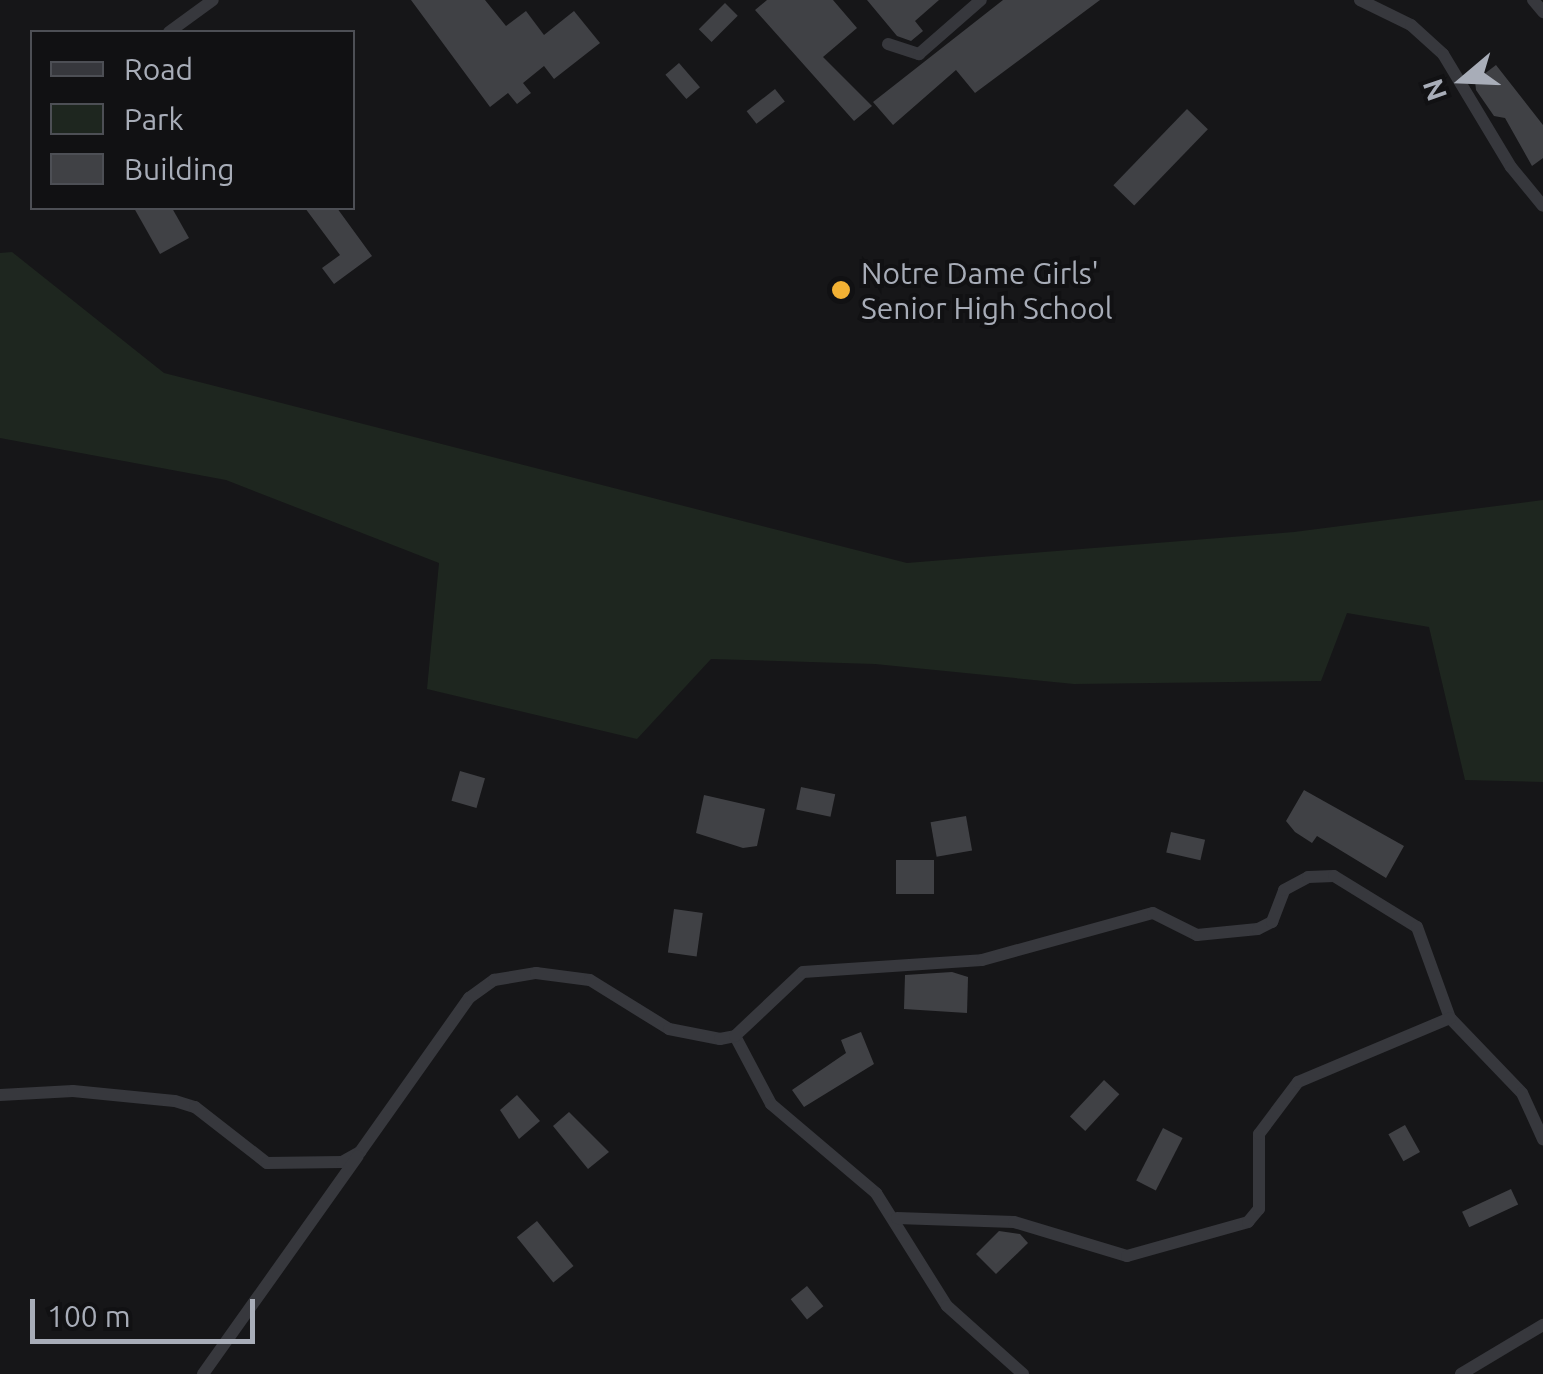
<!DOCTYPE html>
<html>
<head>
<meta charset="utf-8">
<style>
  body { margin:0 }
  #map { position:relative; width:1543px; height:1374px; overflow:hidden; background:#161618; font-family:Ubuntu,sans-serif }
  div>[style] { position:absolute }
  .green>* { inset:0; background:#1e261f }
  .building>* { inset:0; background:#404145; transform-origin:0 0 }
  .minor>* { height:12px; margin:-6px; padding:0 6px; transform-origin:6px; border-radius:6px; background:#37383d }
  .dots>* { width:28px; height:28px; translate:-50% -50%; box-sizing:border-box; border:5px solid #111113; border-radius:50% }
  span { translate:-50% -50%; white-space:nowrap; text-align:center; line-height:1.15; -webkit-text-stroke:8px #111113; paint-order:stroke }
  .poi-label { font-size:30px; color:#a8adb8 }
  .left { translate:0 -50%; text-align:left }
  .legend { position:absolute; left:30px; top:30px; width:325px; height:180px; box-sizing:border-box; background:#111113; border:2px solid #4d4f55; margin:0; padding:12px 18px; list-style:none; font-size:30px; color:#a8adb8 }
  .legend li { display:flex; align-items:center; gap:20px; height:50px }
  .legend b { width:50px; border:2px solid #4d4f55 }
  .north { position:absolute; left:1413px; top:30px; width:100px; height:100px; -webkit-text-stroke:8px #111113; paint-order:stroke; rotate:251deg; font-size:28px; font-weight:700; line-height:40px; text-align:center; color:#a8adb8 }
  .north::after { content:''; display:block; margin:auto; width:35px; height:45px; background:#a8adb8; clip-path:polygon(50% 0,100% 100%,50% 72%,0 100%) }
  .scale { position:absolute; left:30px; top:1299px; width:225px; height:45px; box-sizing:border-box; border:5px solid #a8adb8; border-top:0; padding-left:12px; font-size:30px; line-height:35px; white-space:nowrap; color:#a8adb8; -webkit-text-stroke:8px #111113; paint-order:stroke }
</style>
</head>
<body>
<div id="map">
  <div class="green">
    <div style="clip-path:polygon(12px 252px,164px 373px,907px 563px,1294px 532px,1543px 500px,1543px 782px,1465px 780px,1429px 627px,1347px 613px,1321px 681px,1074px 684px,875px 664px,711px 659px,637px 739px,427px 689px,439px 563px,226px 480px,0 438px,0 253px)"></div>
  </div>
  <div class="building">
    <div style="clip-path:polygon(411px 0,485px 0,506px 26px,526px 11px,544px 35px,574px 11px,600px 43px,554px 79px,544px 66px,523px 83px,531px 93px,517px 104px,508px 93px,490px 107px)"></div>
    <div style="clip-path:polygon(767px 0,833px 0,857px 28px,823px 57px,872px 106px,854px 121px,755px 10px)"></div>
    <div style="clip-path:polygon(867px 0,939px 0,915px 21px,923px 31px,911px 41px,897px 36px)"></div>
    <div style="clip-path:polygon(1003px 0,1100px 0,975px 93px,956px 70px,893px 125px,873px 102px)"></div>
    <div style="left:725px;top:3px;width:18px;height:37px;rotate:45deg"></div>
    <div style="left:679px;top:63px;width:32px;height:18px;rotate:49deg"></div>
    <div style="clip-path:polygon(1496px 65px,1543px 125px,1543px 158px,1532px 166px,1505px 118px,1494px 116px,1476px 90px,1475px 81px)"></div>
    <div style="left:775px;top:89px;width:16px;height:36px;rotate:52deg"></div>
    <div style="left:1187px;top:109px;width:29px;height:106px;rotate:44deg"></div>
    <div style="clip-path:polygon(134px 208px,172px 208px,189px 238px,160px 254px)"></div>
    <div style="clip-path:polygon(305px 208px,337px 208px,372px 256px,334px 284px,322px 268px,340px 255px)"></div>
    <div style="left:460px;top:771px;width:26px;height:31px;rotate:16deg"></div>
    <div style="left:801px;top:787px;width:35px;height:23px;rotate:12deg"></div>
    <div style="clip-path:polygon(1304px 790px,1404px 846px,1386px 878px,1317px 836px,1312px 843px,1295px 832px,1286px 821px)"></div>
    <div style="clip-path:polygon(704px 795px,765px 809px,757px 846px,743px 848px,696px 833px)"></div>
    <div style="left:966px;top:816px;width:35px;height:36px;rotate:80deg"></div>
    <div style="left:1171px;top:832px;width:35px;height:21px;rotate:13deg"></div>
    <div style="left:896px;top:860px;width:38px;height:34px"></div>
    <div style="left:674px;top:909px;width:29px;height:44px;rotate:8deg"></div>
    <div style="clip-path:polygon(952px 972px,968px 977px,967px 1013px,904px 1009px,905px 975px)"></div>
    <div style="clip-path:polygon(861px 1032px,874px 1064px,804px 1107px,792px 1090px,846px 1053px,841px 1040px)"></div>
    <div style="left:1104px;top:1080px;width:21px;height:50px;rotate:43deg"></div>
    <div style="clip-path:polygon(517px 1095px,540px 1121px,519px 1139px,500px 1110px)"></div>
    <div style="clip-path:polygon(569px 1112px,609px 1152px,588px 1169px,553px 1126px)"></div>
    <div style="left:1405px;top:1125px;width:31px;height:19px;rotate:61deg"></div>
    <div style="left:1163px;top:1128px;width:22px;height:59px;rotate:27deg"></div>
    <div style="left:1511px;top:1189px;width:17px;height:54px;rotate:65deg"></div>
    <div style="left:537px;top:1221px;width:58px;height:26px;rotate:51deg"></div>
    <div style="clip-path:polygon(999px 1231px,1020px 1234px,1028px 1243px,996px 1274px,976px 1254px)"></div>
    <div style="left:807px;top:1286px;width:26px;height:21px;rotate:51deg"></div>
  </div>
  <div class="minor">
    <div style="left:1360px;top:0;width:57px;rotate:26.1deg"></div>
    <div style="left:1411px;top:25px;width:43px;rotate:42.2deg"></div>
    <div style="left:1443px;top:54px;width:132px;rotate:59deg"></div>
    <div style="left:1511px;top:167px;width:50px;rotate:50.6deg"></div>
    <div style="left:1533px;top:0;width:16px;rotate:50deg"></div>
    <div style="left:169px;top:32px;width:54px;rotate:-36deg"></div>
    <div style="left:888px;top:44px;width:33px;rotate:18deg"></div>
    <div style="left:919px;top:54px;width:82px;rotate:-41.1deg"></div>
    <div style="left:735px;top:1036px;width:77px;rotate:62.1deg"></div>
    <div style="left:771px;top:1104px;width:138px;rotate:40.3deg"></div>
    <div style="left:876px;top:1193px;width:133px;rotate:57.9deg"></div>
    <div style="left:947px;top:1306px;width:102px;rotate:41.8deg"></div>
    <div style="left:0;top:1095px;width:73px;rotate:-3.1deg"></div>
    <div style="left:73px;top:1091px;width:102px;rotate:5.6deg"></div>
    <div style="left:175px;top:1101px;width:21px;rotate:17deg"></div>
    <div style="left:195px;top:1107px;width:91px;rotate:37.9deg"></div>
    <div style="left:267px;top:1163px;width:75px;rotate:-0.8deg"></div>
    <div style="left:342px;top:1162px;width:21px;rotate:-29deg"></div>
    <div style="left:360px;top:1152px;width:189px;rotate:-54.7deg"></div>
    <div style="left:469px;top:998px;width:31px;rotate:-36deg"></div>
    <div style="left:494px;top:980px;width:43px;rotate:-9.5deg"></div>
    <div style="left:536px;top:973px;width:54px;rotate:7.4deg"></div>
    <div style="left:590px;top:980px;width:93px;rotate:31.8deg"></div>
    <div style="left:669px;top:1029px;width:52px;rotate:11.1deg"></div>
    <div style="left:720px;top:1039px;width:15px;rotate:-11deg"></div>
    <div style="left:735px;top:1036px;width:93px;rotate:-43.3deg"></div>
    <div style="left:803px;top:972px;width:179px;rotate:-3.8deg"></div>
    <div style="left:982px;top:960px;width:177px;rotate:-15.4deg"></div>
    <div style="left:1153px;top:913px;width:49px;rotate:26.6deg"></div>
    <div style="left:1197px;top:935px;width:61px;rotate:-5.6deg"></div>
    <div style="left:1258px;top:929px;width:16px;rotate:-27deg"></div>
    <div style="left:1272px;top:922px;width:34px;rotate:-69deg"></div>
    <div style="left:1284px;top:890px;width:27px;rotate:-28deg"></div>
    <div style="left:1308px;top:877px;width:26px;rotate:-2deg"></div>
    <div style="left:1334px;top:876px;width:97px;rotate:31.6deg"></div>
    <div style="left:1417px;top:927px;width:97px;rotate:70.1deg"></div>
    <div style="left:1450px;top:1018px;width:104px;rotate:46.2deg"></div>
    <div style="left:1522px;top:1093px;width:51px;rotate:65.5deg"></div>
    <div style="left:897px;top:1218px;width:117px;rotate:2deg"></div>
    <div style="left:1014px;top:1222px;width:118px;rotate:16.7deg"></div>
    <div style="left:1127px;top:1256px;width:126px;rotate:-15.7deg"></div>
    <div style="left:1248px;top:1222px;width:17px;rotate:-50deg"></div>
    <div style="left:1259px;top:1209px;width:75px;rotate:-90deg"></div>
    <div style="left:1259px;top:1134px;width:65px;rotate:-53.1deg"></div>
    <div style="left:1298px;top:1082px;width:165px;rotate:-22.8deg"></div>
    <div style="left:203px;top:1374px;width:267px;rotate:-54.6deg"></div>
    <div style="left:1461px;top:1374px;width:96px;rotate:-30.9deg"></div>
  </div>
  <div class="dots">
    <div style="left:841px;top:290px;background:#f2b134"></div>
  </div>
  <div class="poi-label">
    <span class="left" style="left:861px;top:290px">Notre Dame Girls'<br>Senior High School</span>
  </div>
  <ul class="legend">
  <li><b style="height:12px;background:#37383d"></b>Road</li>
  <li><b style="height:28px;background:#1e261f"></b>Park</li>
  <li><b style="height:28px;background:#404145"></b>Building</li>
  </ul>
  <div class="north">N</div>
  <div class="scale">100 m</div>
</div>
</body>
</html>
